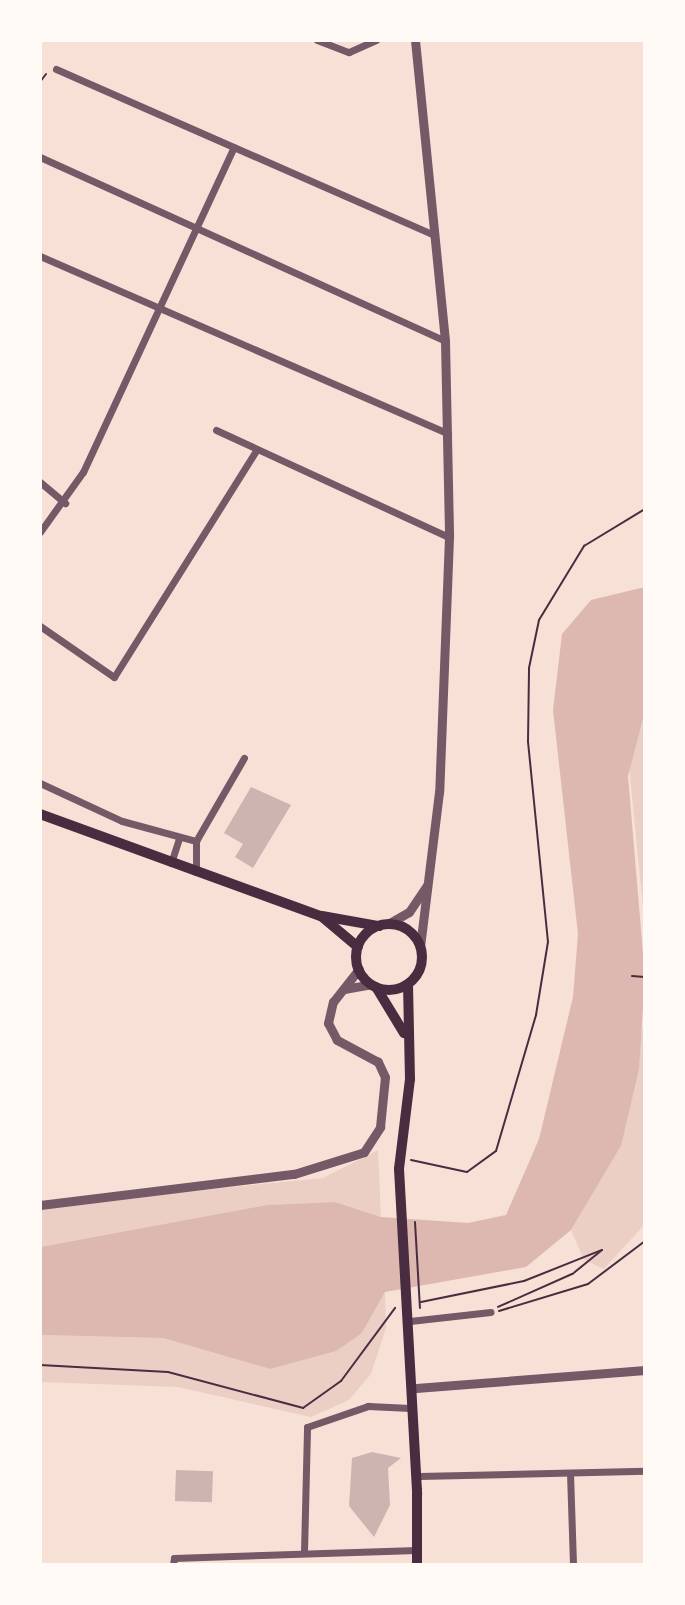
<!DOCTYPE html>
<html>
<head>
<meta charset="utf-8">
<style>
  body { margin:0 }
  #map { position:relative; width:685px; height:1605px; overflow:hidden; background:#f7e1d7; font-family:"Work Sans",sans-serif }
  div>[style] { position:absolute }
  .green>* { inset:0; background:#ebcfc5 }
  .water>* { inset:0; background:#dcb8b0 }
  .building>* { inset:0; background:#ccb4b1; transform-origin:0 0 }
  .path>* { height:2px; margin:-1px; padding:0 1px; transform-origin:1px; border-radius:1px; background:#4a2c40 }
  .minor>* { height:7px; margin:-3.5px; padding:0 3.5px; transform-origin:3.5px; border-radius:3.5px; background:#755966 }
  .tertiary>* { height:9px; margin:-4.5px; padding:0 4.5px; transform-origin:4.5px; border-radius:4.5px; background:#755966 }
  .secondary>* { height:10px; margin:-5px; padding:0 5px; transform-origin:5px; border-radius:5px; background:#4a2c40 }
  .secondary>.ring { margin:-5px; padding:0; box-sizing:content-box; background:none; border:10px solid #4a2c40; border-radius:50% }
  span { translate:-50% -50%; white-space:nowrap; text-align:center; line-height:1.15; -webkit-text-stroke:7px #fffaf5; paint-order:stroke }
  .frame { position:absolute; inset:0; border:42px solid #fffaf5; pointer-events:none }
</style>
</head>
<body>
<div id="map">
  <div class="green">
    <div style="clip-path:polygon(645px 711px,645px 927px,629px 766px)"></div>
    <div style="clip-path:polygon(645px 1013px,645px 1224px,604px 1269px,584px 1260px,571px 1230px,621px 1146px)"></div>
    <div style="clip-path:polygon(378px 1150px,381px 1217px,335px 1202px,267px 1205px,40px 1247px,40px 1206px,323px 1178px)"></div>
    <div style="clip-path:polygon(385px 1292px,386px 1328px,371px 1374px,349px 1400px,311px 1417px,178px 1387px,40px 1382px,40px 1335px,163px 1338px,270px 1369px,362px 1333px)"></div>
  </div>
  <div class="water">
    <div style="clip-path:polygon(645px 587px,645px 711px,628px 776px,645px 977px,639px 1069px,621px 1146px,571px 1230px,526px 1267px,385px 1292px,362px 1333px,336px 1351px,270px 1369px,163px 1338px,40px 1335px,40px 1247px,267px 1205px,335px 1202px,381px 1217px,468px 1223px,506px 1215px,539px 1139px,573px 997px,578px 934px,553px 710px,562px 634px,591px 600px)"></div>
  </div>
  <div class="building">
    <div style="clip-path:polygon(251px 787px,291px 805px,253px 868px,235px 857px,243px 844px,224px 833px)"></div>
    <div style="clip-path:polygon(372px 1452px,401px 1458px,388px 1468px,390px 1505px,374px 1537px,349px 1506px,352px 1458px)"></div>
    <div style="left:176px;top:1470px;width:37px;height:31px;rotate:2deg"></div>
  </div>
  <div class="path">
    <div style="left:40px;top:82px;width:10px;rotate:-53deg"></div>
    <div style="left:632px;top:976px;width:13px;rotate:4deg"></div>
    <div style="left:411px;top:1160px;width:57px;rotate:12.1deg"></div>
    <div style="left:467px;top:1172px;width:36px;rotate:-36deg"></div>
    <div style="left:496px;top:1151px;width:142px;rotate:-73.6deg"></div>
    <div style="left:536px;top:1015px;width:74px;rotate:-80.7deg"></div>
    <div style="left:548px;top:942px;width:201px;rotate:-95.7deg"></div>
    <div style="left:528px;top:742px;width:74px;rotate:-89.2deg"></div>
    <div style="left:529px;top:668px;width:49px;rotate:-78.2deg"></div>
    <div style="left:539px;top:620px;width:87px;rotate:-58.7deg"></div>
    <div style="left:584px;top:546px;width:71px;rotate:-31.2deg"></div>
    <div style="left:415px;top:1222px;width:86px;rotate:86.7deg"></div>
    <div style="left:421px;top:1302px;width:105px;rotate:-11.5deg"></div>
    <div style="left:524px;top:1281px;width:84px;rotate:-21.7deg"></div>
    <div style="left:602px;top:1250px;width:38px;rotate:141deg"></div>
    <div style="left:572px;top:1274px;width:81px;rotate:156deg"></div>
    <div style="left:499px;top:1311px;width:93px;rotate:-16.9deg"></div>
    <div style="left:588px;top:1284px;width:71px;rotate:-37deg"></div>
    <div style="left:40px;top:1365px;width:128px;rotate:3.1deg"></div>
    <div style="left:168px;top:1372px;width:140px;rotate:14.9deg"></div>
    <div style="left:303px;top:1408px;width:47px;rotate:-35.4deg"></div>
    <div style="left:341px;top:1381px;width:91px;rotate:-53.5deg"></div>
  </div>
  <div class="minor">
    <div style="left:317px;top:40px;width:34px;rotate:21deg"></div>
    <div style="left:349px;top:52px;width:30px;rotate:-24deg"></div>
    <div style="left:56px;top:69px;width:414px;rotate:23.7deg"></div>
    <div style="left:40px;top:157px;width:445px;rotate:24.4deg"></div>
    <div style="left:40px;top:256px;width:445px;rotate:23.5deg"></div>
    <div style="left:216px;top:430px;width:256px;rotate:24.7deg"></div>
    <div style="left:40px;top:482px;width:33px;rotate:40deg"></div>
    <div style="left:40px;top:532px;width:74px;rotate:-54.4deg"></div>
    <div style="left:83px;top:472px;width:358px;rotate:-65.1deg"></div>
    <div style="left:40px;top:626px;width:90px;rotate:34.6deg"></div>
    <div style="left:114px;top:677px;width:269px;rotate:-57.9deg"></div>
    <div style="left:40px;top:783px;width:90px;rotate:24.9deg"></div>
    <div style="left:122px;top:821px;width:77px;rotate:15.1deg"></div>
    <div style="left:196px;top:841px;width:31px;rotate:90deg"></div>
    <div style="left:196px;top:841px;width:96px;rotate:-60deg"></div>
    <div style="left:171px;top:863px;width:26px;rotate:-72deg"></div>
    <div style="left:410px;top:1321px;width:81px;rotate:-6.4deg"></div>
    <div style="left:570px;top:1473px;width:92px;rotate:88.1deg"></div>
    <div style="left:419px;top:1476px;width:226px;rotate:-1.3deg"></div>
    <div style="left:304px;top:1552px;width:125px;rotate:-88.6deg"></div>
    <div style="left:307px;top:1427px;width:65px;rotate:-19deg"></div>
    <div style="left:368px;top:1406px;width:42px;rotate:2.7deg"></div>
    <div style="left:173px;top:1565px;width:7px;rotate:-82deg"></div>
    <div style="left:174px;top:1558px;width:243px;rotate:-1.9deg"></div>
  </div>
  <div class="tertiary">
    <div style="left:415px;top:40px;width:302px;rotate:84.3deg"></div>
    <div style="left:445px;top:341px;width:196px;rotate:88.8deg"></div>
    <div style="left:449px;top:537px;width:255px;rotate:92.2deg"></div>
    <div style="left:439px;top:792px;width:155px;rotate:97deg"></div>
    <div style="left:388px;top:924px;width:24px;rotate:-30deg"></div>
    <div style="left:409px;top:912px;width:32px;rotate:-56deg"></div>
    <div style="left:344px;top:989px;width:27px;rotate:-10deg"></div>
    <div style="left:40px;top:1205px;width:256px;rotate:-7deg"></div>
    <div style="left:294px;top:1174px;width:73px;rotate:-17.4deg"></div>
    <div style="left:364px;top:1152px;width:30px;rotate:-57deg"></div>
    <div style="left:380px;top:1127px;width:50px;rotate:-84.3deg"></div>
    <div style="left:385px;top:1077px;width:17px;rotate:-115deg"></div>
    <div style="left:378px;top:1062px;width:47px;rotate:-151.8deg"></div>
    <div style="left:337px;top:1040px;width:19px;rotate:-118deg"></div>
    <div style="left:328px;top:1023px;width:22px;rotate:-77deg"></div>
    <div style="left:333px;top:1002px;width:42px;rotate:-51.8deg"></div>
    <div style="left:416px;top:1388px;width:230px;rotate:-4.5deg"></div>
  </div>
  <div class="secondary">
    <div style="left:40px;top:814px;width:299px;rotate:20deg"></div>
    <div style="left:321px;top:916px;width:48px;rotate:40deg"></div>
    <div style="left:322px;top:916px;width:58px;rotate:10deg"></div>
    <div class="ring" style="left:356px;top:924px;width:56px;height:56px"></div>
    <div style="left:408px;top:984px;width:95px;rotate:88.8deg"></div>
    <div style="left:410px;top:1079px;width:91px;rotate:97deg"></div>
    <div style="left:399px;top:1169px;width:326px;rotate:86.8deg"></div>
    <div style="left:376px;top:987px;width:54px;rotate:58.7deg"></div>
    <div style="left:417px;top:1565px;width:75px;rotate:-90deg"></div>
  </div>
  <div class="frame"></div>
</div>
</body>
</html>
